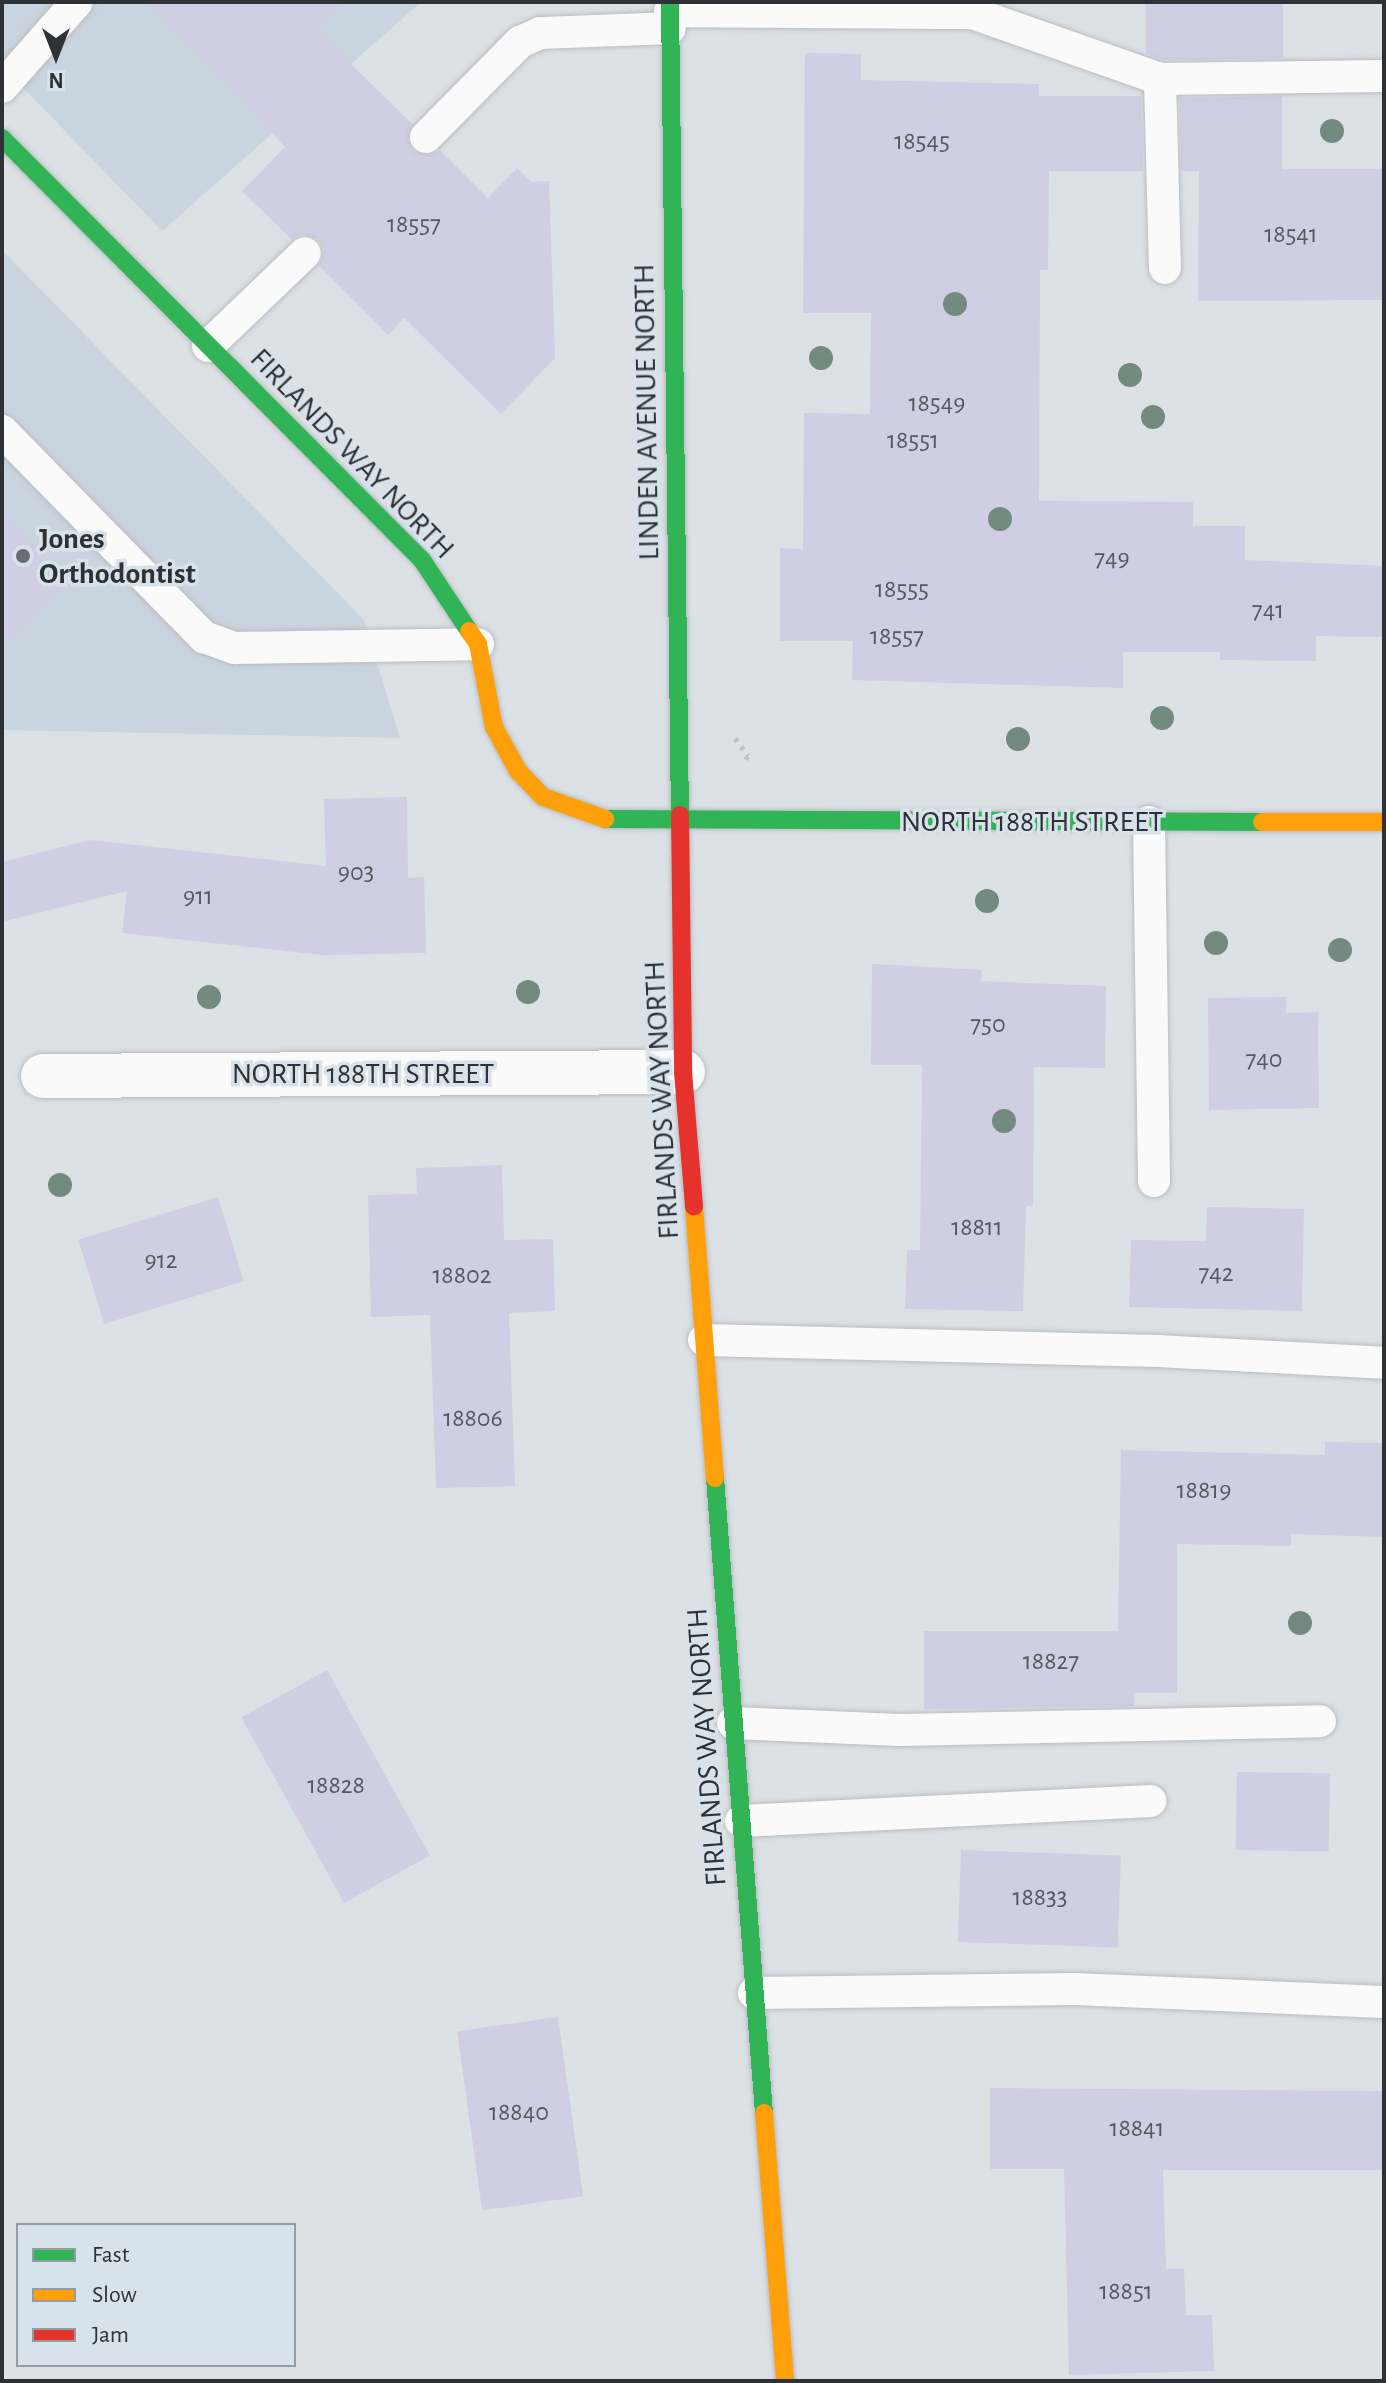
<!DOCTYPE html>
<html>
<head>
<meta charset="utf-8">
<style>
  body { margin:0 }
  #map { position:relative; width:1386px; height:2383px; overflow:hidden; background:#dce1e6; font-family:"Alegreya Sans",sans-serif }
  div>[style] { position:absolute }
  .built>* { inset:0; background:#cad4de }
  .building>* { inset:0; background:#d0cee2; transform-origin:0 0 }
  .path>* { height:5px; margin-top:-2.5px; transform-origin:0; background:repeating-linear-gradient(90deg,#c1c2c4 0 4px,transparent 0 10px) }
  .roads { filter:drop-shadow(0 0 2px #b9bdc1) drop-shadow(0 0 2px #b9bdc1) }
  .lane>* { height:32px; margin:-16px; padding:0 16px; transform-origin:16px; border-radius:16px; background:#fafafb }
  .street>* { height:44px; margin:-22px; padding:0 22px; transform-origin:22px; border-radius:22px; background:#fafafb }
  .fast>* { height:18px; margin:-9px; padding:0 9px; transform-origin:9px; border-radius:9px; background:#30b455 }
  .slow>* { height:18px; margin:-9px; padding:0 9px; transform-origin:9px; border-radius:9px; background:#ff9f0a }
  .jam>* { height:18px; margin:-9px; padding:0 9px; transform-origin:9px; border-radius:9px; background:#e5322d }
  .trees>* { width:24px; height:24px; margin:-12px; border-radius:50%; background:#728a7f }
  .dots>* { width:22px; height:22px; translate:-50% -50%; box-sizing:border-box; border:4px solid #d8e2ea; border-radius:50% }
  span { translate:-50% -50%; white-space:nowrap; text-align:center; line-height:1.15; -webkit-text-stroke:7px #d8e2ea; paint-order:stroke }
  .number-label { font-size:26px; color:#565860 }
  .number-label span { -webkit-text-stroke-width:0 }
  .street-label { font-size:30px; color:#2e3135 }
  .poi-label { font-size:30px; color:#2e3135; font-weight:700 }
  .left { translate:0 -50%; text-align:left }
  .frame { position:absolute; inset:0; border:4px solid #2e3135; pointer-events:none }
  .legend { position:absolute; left:16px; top:2223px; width:280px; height:144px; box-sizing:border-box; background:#d8e2ea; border:2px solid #949ba2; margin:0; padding:10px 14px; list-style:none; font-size:24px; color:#2e3135 }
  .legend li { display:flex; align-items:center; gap:16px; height:40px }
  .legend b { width:40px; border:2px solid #949ba2 }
  .north { position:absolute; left:16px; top:16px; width:80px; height:80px; -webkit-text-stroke:6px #d8e2ea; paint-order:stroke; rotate:180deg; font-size:22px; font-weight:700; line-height:32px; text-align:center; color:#2e3135 }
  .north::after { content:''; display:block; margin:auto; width:28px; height:36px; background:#2e3135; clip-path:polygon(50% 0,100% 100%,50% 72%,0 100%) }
</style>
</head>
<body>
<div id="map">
  <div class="built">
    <div style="clip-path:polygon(2px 2px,421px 2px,162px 231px,2px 66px)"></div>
    <div style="clip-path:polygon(2px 250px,364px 620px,400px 738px,2px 730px)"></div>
  </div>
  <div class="building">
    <div style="clip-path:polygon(149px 2px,347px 2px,317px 30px,412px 124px,408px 141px,413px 151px,430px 155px,440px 150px,488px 198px,517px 168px,531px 182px,549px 181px,555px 358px,501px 414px,404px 318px,388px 335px,319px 266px,324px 249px,318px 239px,301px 234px,292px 240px,242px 191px,285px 147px)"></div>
    <div style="clip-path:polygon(1146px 2px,1283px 2px,1283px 58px,1163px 60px,1146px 54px)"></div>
    <div style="clip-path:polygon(805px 53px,861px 54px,861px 80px,1039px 84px,1039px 96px,1141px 96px,1143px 171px,1049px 171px,1048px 270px,1040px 270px,1039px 501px,1193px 502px,1193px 526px,1245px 526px,1245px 560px,1384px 566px,1384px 637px,1316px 636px,1316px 661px,1220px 660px,1220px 652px,1123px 652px,1123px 688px,852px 680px,853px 641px,780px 641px,780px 548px,803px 549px,804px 413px,870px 414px,871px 313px,803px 313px)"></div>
    <div style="clip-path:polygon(1282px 96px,1282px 169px,1384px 169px,1384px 300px,1198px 301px,1199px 171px,1181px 171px,1180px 98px)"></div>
    <div style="clip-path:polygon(2px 510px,61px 574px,55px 579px,63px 589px,2px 643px)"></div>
    <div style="clip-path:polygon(407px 797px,408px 878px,424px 877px,426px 953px,322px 955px,122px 933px,127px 891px,2px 922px,2px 862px,90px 840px,326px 866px,324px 799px)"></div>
    <div style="clip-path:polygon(872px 964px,982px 970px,981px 981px,1106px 986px,1105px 1068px,1034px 1067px,1033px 1206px,1026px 1206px,1023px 1311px,905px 1309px,907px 1250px,920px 1250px,922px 1065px,871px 1065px)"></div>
    <div style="clip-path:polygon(1286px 997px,1286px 1013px,1318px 1012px,1319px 1108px,1209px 1110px,1208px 998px)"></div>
    <div style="clip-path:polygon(502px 1165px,504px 1240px,553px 1239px,555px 1311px,509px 1313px,515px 1486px,436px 1488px,430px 1315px,371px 1317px,368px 1195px,417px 1194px,416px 1168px)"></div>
    <div style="left:218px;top:1197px;width:88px;height:146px;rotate:73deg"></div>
    <div style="clip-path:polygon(1207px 1207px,1304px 1209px,1302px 1311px,1129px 1307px,1131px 1240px,1206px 1241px)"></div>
    <div style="clip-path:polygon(1325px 1442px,1384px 1443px,1384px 1537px,1291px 1534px,1291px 1546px,1177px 1544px,1177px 1693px,1134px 1693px,1134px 1706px,924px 1709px,924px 1631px,1118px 1631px,1121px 1450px,1325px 1455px)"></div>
    <div style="left:327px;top:1670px;width:212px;height:98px;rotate:61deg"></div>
    <div style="left:1237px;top:1772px;width:93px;height:78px;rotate:1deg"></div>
    <div style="left:961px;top:1850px;width:160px;height:92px;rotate:2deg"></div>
    <div style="left:558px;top:2017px;width:181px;height:102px;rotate:82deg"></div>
    <div style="clip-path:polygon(990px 2088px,1384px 2091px,1384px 2170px,1163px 2170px,1166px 2269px,1184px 2269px,1186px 2315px,1212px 2315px,1214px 2371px,1069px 2375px,1064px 2169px,990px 2169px)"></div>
  </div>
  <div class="path">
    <div style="left:735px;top:738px;width:22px;rotate:54deg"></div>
    <div style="left:748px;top:756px;width:5px;rotate:127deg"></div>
  </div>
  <div class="roads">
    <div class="lane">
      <div style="left:670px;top:11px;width:302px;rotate:0.4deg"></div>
      <div style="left:972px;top:13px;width:199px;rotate:19.3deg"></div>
      <div style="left:1160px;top:79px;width:189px;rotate:88.5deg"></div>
      <div style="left:1160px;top:79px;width:224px;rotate:-0.8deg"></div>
      <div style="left:2px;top:87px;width:113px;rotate:-48.6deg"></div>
      <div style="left:426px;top:137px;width:134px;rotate:-45.3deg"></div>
      <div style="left:520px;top:42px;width:22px;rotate:-24deg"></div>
      <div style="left:540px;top:33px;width:130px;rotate:-2.2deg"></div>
      <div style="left:208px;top:346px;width:134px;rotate:-43.8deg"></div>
      <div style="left:2px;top:431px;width:289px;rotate:45.6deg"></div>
      <div style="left:204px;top:637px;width:33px;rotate:20deg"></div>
      <div style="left:235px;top:648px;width:243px;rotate:-0.9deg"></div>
      <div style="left:1149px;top:822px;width:359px;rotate:89.2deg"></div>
      <div style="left:704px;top:1340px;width:454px;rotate:1.4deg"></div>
      <div style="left:1158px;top:1351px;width:226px;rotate:3deg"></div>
      <div style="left:733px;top:1723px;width:167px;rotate:2.4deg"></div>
      <div style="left:900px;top:1730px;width:420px;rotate:-1.2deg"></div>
      <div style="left:741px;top:1821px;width:410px;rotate:-2.8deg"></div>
      <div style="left:754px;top:1993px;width:320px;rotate:-0.7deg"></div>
      <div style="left:1074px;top:1989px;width:310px;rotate:2.4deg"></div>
    </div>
    <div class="street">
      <div style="left:43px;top:1076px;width:640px;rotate:-0.36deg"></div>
    </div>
    <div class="fast">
      <div style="left:670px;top:2px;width:813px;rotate:89.3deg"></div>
      <div style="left:2px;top:138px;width:595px;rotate:45.14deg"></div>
      <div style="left:422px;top:560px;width:85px;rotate:56.5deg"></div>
      <div style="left:605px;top:819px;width:657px;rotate:0.26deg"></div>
      <div style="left:715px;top:1478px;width:637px;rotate:85.59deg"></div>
    </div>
    <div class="slow">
      <div style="left:469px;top:631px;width:16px;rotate:55deg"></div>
      <div style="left:478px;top:644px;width:85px;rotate:79.1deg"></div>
      <div style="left:494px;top:727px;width:50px;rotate:61.4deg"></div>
      <div style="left:518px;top:771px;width:36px;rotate:46deg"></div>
      <div style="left:543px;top:797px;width:66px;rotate:19.5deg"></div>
      <div style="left:1262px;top:822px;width:122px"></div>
      <div style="left:694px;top:1207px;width:272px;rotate:85.6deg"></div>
      <div style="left:764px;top:2113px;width:269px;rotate:85.5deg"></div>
    </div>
    <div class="jam">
      <div style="left:680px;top:815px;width:257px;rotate:89.3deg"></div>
      <div style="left:683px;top:1072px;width:135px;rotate:85.3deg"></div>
    </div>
  </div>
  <div class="trees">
    <div style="left:1332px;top:131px"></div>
    <div style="left:955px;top:304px"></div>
    <div style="left:821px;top:358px"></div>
    <div style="left:1130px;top:375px"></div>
    <div style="left:1153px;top:417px"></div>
    <div style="left:1000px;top:519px"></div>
    <div style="left:1162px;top:718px"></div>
    <div style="left:1018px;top:739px"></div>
    <div style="left:987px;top:901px"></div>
    <div style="left:1216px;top:943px"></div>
    <div style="left:1340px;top:950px"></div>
    <div style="left:528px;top:992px"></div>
    <div style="left:209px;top:997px"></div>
    <div style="left:1004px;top:1121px"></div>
    <div style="left:60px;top:1185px"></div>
    <div style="left:1300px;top:1623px"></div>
  </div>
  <div class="dots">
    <div style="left:23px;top:556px;background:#6b6f73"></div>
  </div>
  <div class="number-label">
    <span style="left:922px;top:142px">18545</span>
    <span style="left:414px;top:225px">18557</span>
    <span style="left:1291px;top:235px">18541</span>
    <span style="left:937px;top:404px">18549</span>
    <span style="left:913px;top:441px">18551</span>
    <span style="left:1112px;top:559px">749</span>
    <span style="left:902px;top:590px">18555</span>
    <span style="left:1268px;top:611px">741</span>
    <span style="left:897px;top:637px">18557</span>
    <span style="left:356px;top:873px">903</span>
    <span style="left:198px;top:897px">911</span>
    <span style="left:988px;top:1025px">750</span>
    <span style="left:1264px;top:1060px">740</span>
    <span style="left:977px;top:1228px">18811</span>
    <span style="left:161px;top:1261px">912</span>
    <span style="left:1216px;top:1274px">742</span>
    <span style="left:462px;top:1276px">18802</span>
    <span style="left:473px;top:1419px">18806</span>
    <span style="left:1204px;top:1491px">18819</span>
    <span style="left:1051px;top:1662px">18827</span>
    <span style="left:336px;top:1786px">18828</span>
    <span style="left:1040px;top:1898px">18833</span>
    <span style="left:519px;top:2113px">18840</span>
    <span style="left:1137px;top:2129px">18841</span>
    <span style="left:1126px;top:2292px">18851</span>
  </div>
  <div class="street-label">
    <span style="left:647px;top:412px;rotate:-91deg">LINDEN AVENUE NORTH</span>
    <span style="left:352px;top:454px;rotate:46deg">FIRLANDS WAY NORTH</span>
    <span style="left:1032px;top:822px">NORTH 188TH STREET</span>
    <span style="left:363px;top:1074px">NORTH 188TH STREET</span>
    <span style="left:662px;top:1100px;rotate:-93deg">FIRLANDS WAY NORTH</span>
    <span style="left:707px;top:1747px;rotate:-94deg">FIRLANDS WAY NORTH</span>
  </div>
  <div class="poi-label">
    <span class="left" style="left:39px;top:556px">Jones<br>Orthodontist</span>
  </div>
  <div class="frame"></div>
  <ul class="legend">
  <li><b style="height:10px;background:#30b455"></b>Fast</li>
  <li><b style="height:10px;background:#ff9f0a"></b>Slow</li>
  <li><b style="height:10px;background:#e5322d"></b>Jam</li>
  </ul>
  <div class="north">N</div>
</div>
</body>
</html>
